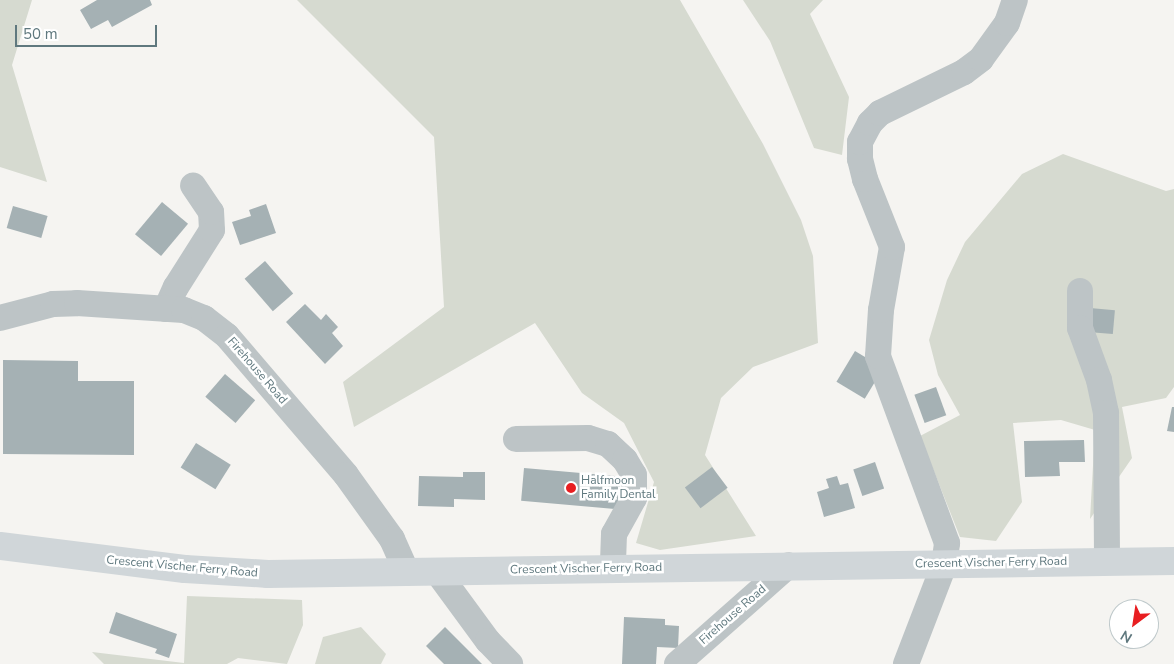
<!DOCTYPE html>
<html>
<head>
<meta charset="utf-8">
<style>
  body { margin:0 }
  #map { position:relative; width:1174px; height:664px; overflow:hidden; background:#f5f4f1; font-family:"Nunito Sans",sans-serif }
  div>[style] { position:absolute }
  .green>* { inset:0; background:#d6dad0 }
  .building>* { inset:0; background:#a5b1b4; transform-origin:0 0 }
  .minor>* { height:26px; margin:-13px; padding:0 13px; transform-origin:13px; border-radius:13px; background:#bdc4c6 }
  .major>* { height:28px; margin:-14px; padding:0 14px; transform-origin:14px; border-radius:14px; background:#d0d6d9 }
  .dots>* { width:14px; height:14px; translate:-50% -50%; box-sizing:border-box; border:2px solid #fff; border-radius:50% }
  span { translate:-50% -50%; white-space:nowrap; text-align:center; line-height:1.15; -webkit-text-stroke:5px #fff; paint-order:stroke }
  .street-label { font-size:12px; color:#5f787e }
  .poi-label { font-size:12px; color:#5f787e }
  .left { translate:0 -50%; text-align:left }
  .north { position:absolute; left:1109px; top:599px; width:50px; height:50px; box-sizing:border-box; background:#fff; border:1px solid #bfc9cb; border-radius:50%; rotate:211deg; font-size:14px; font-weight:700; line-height:20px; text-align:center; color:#5f787e }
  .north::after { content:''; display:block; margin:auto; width:18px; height:22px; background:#e81e21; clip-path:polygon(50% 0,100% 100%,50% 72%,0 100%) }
  .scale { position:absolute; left:15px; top:25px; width:142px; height:22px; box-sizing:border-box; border:2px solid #5f787e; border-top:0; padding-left:6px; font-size:15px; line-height:18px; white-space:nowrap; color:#5f787e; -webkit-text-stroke:4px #fff; paint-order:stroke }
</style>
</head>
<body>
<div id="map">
  <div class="green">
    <div style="clip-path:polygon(0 0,32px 0,12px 65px,47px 182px,0 167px)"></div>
    <div style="clip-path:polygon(297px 0,680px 0,763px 144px,801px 220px,813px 256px,818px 343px,753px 367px,721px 398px,705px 455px,756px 536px,660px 550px,636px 543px,654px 482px,624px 423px,582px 393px,535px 323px,354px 427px,343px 382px,444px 307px,434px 137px)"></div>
    <div style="clip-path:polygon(743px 0,823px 0,810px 14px,849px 97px,842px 155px,814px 148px,770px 41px)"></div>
    <div style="clip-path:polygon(1063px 154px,1166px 191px,1174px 189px,1174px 387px,1166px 398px,1122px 407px,1132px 458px,1090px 519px,1095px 430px,1061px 420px,1013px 423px,1022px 502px,996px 541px,960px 537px,920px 436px,960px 415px,938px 375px,929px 340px,947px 280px,965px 242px,1022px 174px)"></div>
    <div style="clip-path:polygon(187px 596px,302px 600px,303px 625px,287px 664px,238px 658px,227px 664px,104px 664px,92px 652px,184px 663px)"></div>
    <div style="clip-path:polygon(361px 627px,386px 654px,381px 664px,315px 664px,323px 637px)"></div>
  </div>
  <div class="building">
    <div style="clip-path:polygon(97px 0,150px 0,152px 5px,112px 27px,108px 20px,91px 29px,80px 10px)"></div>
    <div style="left:162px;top:202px;width:34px;height:42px;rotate:40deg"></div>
    <div style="clip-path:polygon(266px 204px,276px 233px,240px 245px,232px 222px,251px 216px,249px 210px)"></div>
    <div style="left:13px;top:206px;width:36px;height:23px;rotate:16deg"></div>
    <div style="left:265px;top:261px;width:43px;height:27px;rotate:49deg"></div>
    <div style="clip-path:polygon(305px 304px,321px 320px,326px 314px,338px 327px,332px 333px,343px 346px,325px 364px,286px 322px)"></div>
    <div style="left:1090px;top:308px;width:25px;height:24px;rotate:5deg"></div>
    <div style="left:855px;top:351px;width:33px;height:36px;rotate:31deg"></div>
    <div style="clip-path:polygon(3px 360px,78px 361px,78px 381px,134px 381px,134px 455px,3px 454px)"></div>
    <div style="left:225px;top:374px;width:40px;height:30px;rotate:41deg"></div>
    <div style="left:936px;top:387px;width:30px;height:23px;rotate:70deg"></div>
    <div style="clip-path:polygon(1172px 407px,1174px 407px,1174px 432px,1167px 431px)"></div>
    <div style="clip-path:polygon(1084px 440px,1085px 462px,1059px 462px,1060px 476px,1025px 477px,1024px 441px)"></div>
    <div style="left:196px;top:443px;width:41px;height:29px;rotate:32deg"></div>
    <div style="left:875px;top:462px;width:28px;height:23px;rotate:71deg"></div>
    <div style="left:712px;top:467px;width:26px;height:34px;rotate:53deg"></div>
    <div style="left:524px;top:468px;width:97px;height:33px;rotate:5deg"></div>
    <div style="clip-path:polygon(463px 472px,485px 472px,485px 500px,454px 499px,454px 507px,418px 506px,419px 476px,463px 477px)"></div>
    <div style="clip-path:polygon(837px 476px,840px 485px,848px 483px,855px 508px,824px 517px,817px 492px,829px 488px,826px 479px)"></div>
    <div style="clip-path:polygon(116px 612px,177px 634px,169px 658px,155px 653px,157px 649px,109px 633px)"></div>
    <div style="clip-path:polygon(624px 617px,665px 619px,665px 625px,679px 626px,678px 648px,657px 647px,656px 664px,622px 664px)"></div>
    <div style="clip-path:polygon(445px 627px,482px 664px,444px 664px,426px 646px)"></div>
  </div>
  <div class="minor">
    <div style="left:1080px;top:291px;width:37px;rotate:90deg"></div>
    <div style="left:1080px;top:328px;width:55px;rotate:69.9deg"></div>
    <div style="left:1099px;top:380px;width:34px;rotate:78deg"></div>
    <div style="left:1106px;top:413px;width:149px;rotate:89.6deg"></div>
    <div style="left:166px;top:309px;width:24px;rotate:-66deg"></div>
    <div style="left:176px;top:287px;width:67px;rotate:-57.7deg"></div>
    <div style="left:212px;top:230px;width:18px;rotate:-93deg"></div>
    <div style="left:211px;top:212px;width:32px;rotate:-124deg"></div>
    <div style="left:0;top:318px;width:55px;rotate:-14.8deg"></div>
    <div style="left:53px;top:304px;width:24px;rotate:-2deg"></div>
    <div style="left:77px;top:303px;width:107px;rotate:3.7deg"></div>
    <div style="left:184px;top:310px;width:22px;rotate:22deg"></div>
    <div style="left:204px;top:318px;width:29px;rotate:38deg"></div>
    <div style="left:227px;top:336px;width:183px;rotate:49.4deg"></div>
    <div style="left:346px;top:475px;width:79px;rotate:54.3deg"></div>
    <div style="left:392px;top:539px;width:37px;rotate:66deg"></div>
    <div style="left:516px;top:439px;width:72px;rotate:-0.8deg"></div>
    <div style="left:588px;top:438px;width:21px;rotate:17deg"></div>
    <div style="left:608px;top:444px;width:23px;rotate:43deg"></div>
    <div style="left:625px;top:460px;width:17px;rotate:59deg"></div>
    <div style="left:634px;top:475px;width:23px;rotate:90deg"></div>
    <div style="left:634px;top:498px;width:41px;rotate:119.1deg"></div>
    <div style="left:614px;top:534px;width:34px;rotate:92deg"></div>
    <div style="left:438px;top:573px;width:84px;rotate:53.7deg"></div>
    <div style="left:488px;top:641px;width:32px;rotate:46deg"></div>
    <div style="left:677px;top:664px;width:149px;rotate:-41.5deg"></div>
    <div style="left:906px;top:664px;width:106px;rotate:-69deg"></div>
    <div style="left:944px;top:565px;width:22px;rotate:-82deg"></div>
    <div style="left:947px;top:543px;width:199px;rotate:-110.3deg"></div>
    <div style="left:878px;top:356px;width:46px;rotate:-86.3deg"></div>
    <div style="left:881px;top:310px;width:64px;rotate:-80.1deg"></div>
    <div style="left:892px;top:247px;width:73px;rotate:-111.7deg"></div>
    <div style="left:865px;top:179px;width:21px;rotate:-104deg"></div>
    <div style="left:860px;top:159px;width:17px;rotate:-90deg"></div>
    <div style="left:860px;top:142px;width:21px;rotate:-62deg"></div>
    <div style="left:870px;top:123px;width:14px;rotate:-45deg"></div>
    <div style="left:880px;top:113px;width:93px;rotate:-26deg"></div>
    <div style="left:964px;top:72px;width:21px;rotate:-37deg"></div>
    <div style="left:981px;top:59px;width:44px;rotate:-54.2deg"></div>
    <div style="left:1007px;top:23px;width:24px;rotate:-71deg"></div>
  </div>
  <div class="major">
    <div style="left:0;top:546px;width:186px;rotate:7.1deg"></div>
    <div style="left:185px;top:569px;width:83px;rotate:3.4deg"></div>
    <div style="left:268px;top:574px;width:906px;rotate:-0.82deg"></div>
  </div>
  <div class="dots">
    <div style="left:571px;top:488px;background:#e81e21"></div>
  </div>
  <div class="street-label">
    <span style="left:257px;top:371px;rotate:49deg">Firehouse Road</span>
    <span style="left:991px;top:563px;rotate:-1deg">Crescent Vischer Ferry Road</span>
    <span style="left:182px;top:567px;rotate:5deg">Crescent Vischer Ferry Road</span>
    <span style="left:586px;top:569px;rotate:-1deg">Crescent Vischer Ferry Road</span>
    <span style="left:733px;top:615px;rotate:-41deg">Firehouse Road</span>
  </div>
  <div class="poi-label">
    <span class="left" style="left:581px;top:488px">Halfmoon<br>Family Dental</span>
  </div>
  <div class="north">N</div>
  <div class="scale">50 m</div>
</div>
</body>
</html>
